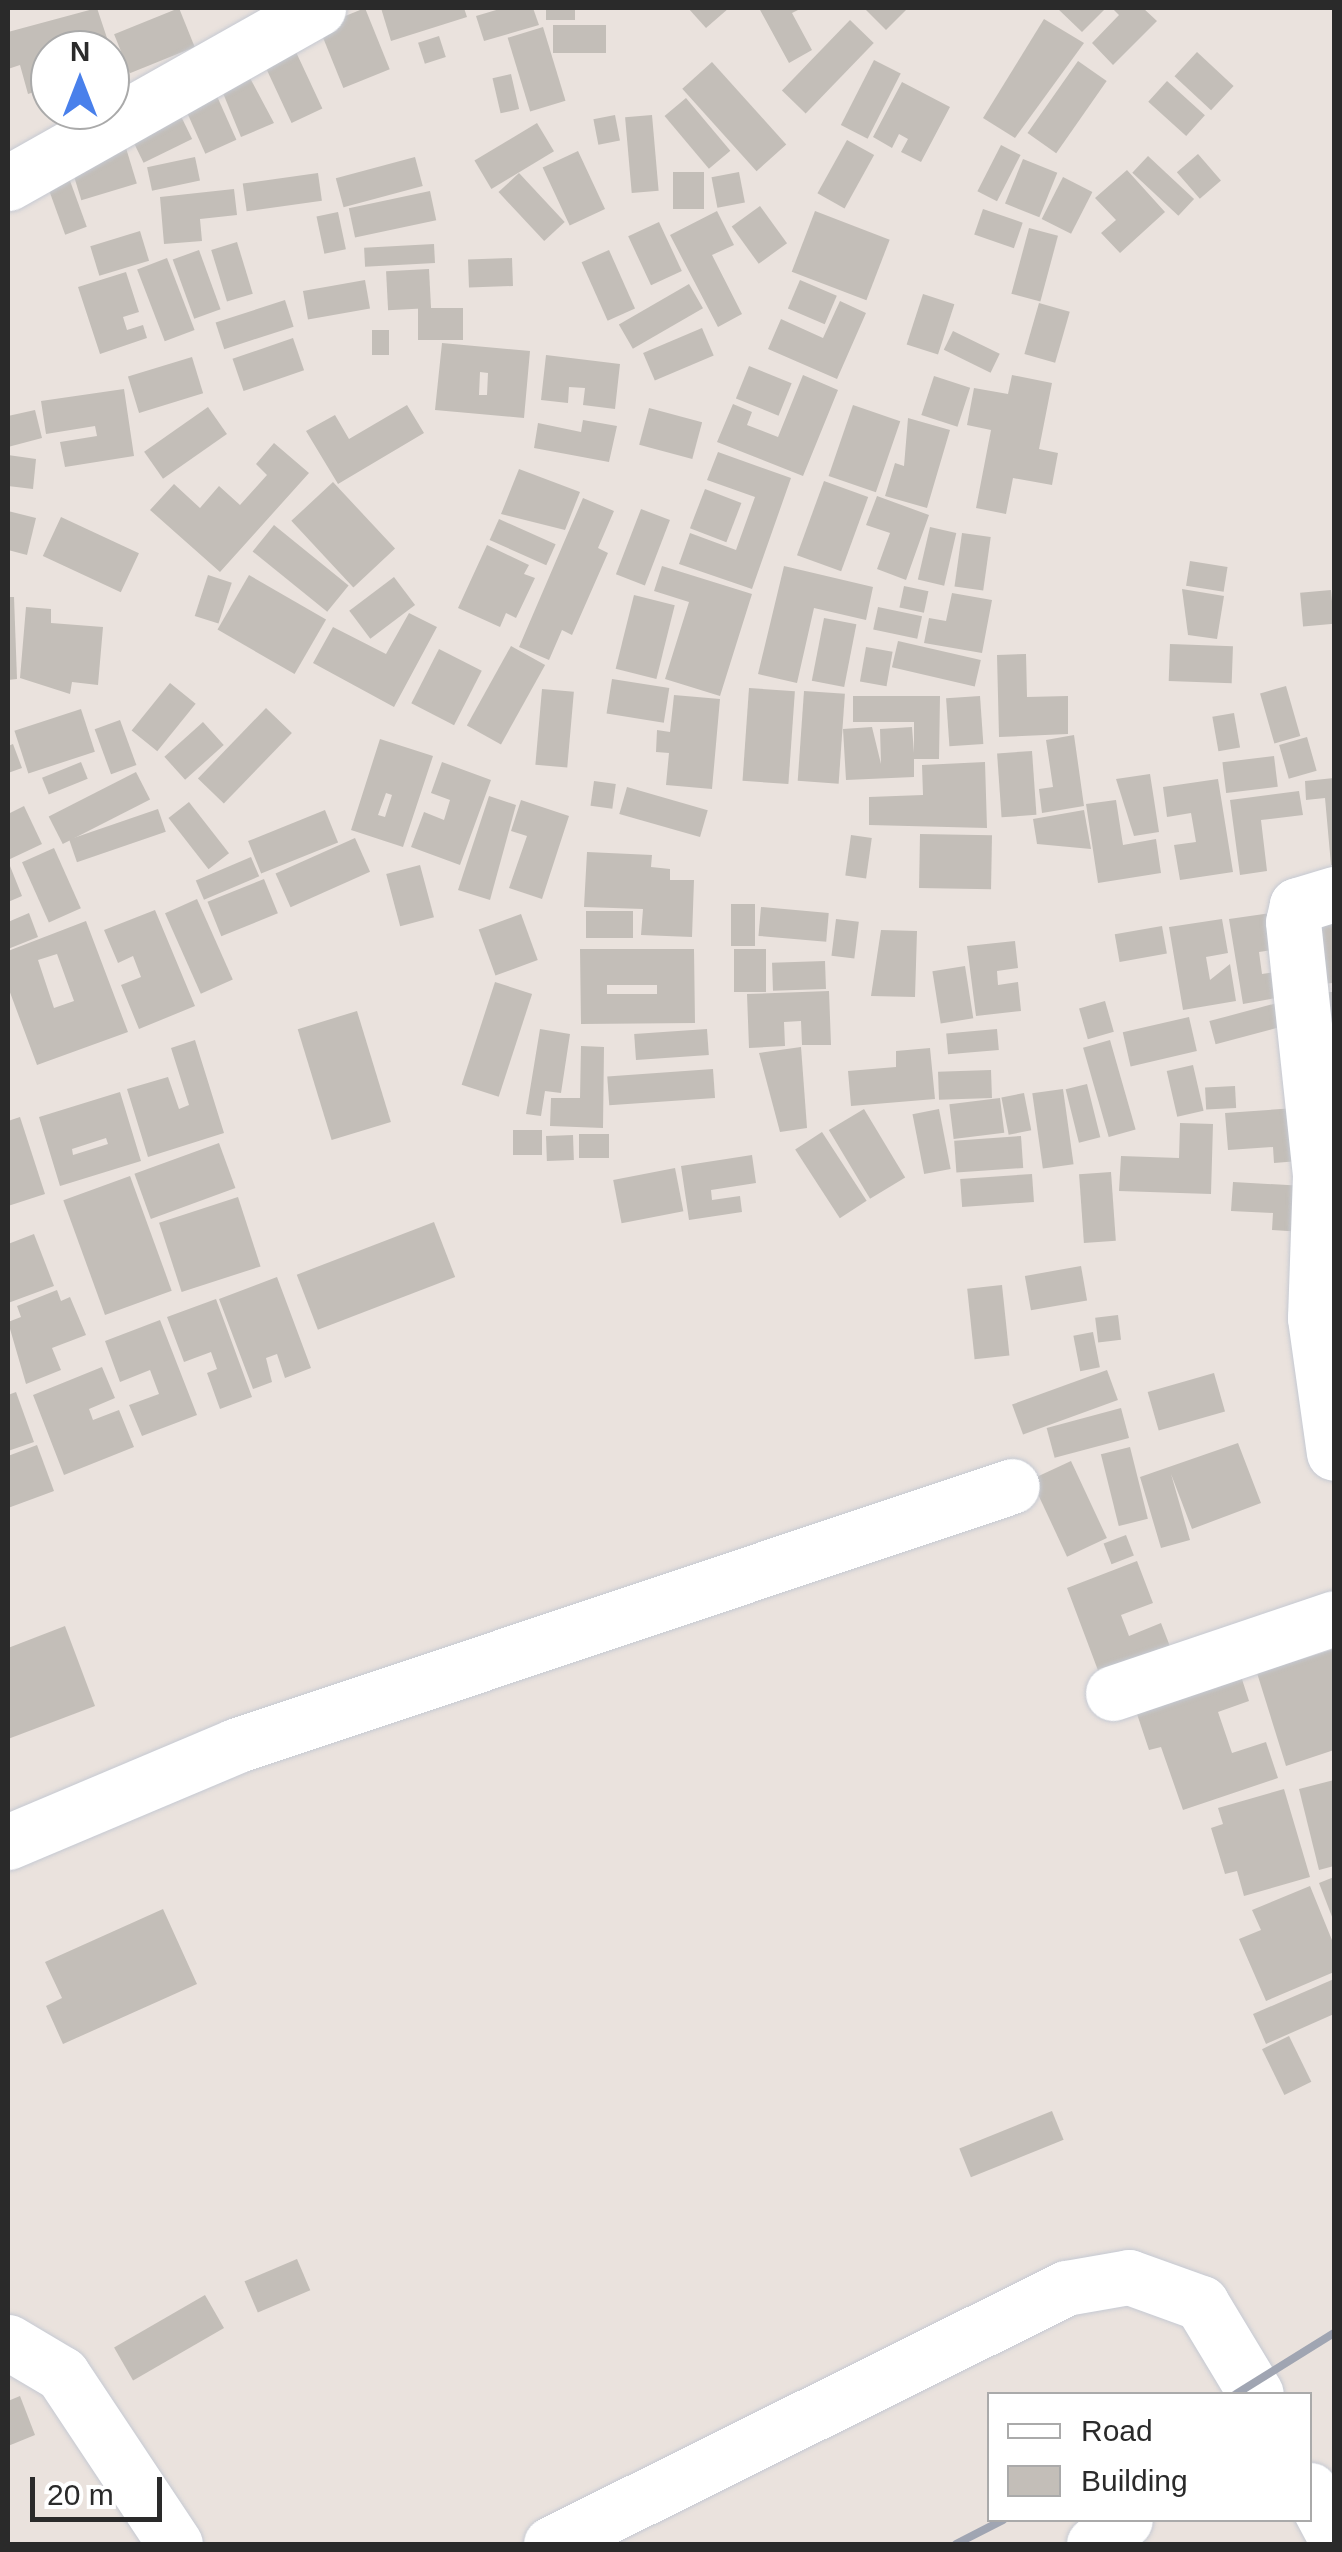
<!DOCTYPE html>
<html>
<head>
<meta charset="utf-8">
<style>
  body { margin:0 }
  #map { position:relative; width:1342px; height:2552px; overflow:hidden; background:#eae2dd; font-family:Arial,sans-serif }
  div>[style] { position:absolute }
  .building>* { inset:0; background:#c3beb8; transform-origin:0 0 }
  .roads { filter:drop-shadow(0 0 2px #c5c9d2) drop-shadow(0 0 2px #c5c9d2) }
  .minor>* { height:55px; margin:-27.5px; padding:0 27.5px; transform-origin:27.5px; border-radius:27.5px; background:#fff }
  .rail>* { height:8px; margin:-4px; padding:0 4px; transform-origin:4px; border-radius:4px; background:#a0a5b2 }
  span { translate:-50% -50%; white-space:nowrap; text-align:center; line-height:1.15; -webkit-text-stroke:8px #fff; paint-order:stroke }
  .frame { position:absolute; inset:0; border:10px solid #2a2a2a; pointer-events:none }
  .legend { position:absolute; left:987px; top:2392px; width:325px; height:130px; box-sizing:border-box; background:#fff; border:2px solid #aaa; margin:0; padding:12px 18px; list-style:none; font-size:30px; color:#2a2a2a }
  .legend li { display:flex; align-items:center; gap:20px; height:50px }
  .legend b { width:50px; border:2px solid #aaa }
  .north { position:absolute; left:30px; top:30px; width:100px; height:100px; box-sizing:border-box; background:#fff; border:2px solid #aaa; border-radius:50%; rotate:0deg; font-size:28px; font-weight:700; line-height:40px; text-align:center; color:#2a2a2a }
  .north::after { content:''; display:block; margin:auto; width:35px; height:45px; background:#4980eb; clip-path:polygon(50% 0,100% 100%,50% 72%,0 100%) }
  .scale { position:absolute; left:30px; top:2477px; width:132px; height:45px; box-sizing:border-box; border:5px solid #2a2a2a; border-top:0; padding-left:12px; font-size:30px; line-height:35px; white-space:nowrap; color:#2a2a2a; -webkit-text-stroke:8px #fff; paint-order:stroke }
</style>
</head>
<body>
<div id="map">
  <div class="building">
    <div style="clip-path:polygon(97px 8px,111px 50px,84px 50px,81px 40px,50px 50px,50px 87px,28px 94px,20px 65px,8px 69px,8px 32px)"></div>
    <div style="left:179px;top:8px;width:42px;height:70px;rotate:68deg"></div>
    <div style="left:365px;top:8px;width:66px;height:50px;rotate:68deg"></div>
    <div style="clip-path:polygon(381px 8px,464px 8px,467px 17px,391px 41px)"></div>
    <div style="clip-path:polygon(503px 8px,533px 8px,539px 25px,484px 41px,476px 16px)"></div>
    <div style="left:546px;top:8px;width:29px;height:12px"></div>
    <div style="clip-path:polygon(688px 8px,729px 8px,706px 28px)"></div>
    <div style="clip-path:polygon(759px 8px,802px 8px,792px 13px,812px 50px,789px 63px)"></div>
    <div style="clip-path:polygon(864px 8px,908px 8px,886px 30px)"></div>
    <div style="clip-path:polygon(1057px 8px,1106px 8px,1082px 32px)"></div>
    <div style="clip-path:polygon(1112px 8px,1143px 8px,1157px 21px,1113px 65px,1092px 43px,1119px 15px)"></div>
    <div style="clip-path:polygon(1044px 19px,1084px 43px,1015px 138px,983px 118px)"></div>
    <div style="left:850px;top:20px;width:33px;height:98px;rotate:44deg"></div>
    <div style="left:553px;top:25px;width:53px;height:28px"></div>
    <div style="left:543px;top:27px;width:77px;height:37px;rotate:73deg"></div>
    <div style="left:439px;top:36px;width:22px;height:22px;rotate:72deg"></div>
    <div style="left:289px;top:37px;width:79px;height:34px;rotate:65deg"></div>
    <div style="clip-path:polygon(110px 51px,126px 99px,110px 104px)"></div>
    <div style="left:1197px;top:52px;width:50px;height:33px;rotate:43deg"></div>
    <div style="left:874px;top:60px;width:30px;height:73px;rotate:27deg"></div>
    <div style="left:1078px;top:61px;width:35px;height:88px;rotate:35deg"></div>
    <div style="left:712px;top:62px;width:111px;height:40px;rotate:48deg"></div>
    <div style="clip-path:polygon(243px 65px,274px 123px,241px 137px,216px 76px)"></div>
    <div style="left:511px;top:74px;width:36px;height:19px;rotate:77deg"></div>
    <div style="left:1167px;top:81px;width:51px;height:28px;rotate:42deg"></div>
    <div style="clip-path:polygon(902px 82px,950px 107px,921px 162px,901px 152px,908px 139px,899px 134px,892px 148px,873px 137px)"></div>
    <div style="left:212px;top:85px;width:60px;height:34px;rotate:66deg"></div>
    <div style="left:686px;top:98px;width:69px;height:28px;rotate:50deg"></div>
    <div style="left:175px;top:104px;width:39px;height:54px;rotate:64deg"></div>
    <div style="left:615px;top:115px;width:26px;height:22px;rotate:79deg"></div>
    <div style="left:652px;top:115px;width:76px;height:27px;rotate:85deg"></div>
    <div style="left:537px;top:123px;width:33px;height:73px;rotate:59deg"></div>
    <div style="left:847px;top:140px;width:31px;height:61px;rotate:29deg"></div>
    <div style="left:1001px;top:145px;width:22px;height:52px;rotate:27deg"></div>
    <div style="left:126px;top:148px;width:37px;height:58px;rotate:73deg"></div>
    <div style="left:578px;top:151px;width:64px;height:39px;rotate:65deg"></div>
    <div style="left:1198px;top:154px;width:35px;height:28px;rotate:49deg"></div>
    <div style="left:1148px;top:156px;width:63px;height:23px;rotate:43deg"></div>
    <div style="left:195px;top:157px;width:24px;height:49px;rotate:78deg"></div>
    <div style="left:415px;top:157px;width:30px;height:82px;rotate:75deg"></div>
    <div style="left:1023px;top:159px;width:37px;height:48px;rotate:22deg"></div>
    <div style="clip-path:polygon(1127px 170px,1165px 212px,1120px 253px,1101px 233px,1116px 220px,1095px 198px)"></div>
    <div style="left:673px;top:172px;width:31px;height:37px"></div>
    <div style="left:739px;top:172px;width:31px;height:28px;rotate:79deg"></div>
    <div style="left:318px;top:173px;width:28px;height:76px;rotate:82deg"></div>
    <div style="left:519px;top:173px;width:67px;height:28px;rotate:47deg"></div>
    <div style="left:1063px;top:177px;width:33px;height:47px;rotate:27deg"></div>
    <div style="left:69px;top:178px;width:52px;height:23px;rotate:70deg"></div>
    <div style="clip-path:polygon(234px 189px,237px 215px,200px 219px,202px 241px,164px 244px,160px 197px)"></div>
    <div style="left:430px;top:191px;width:30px;height:83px;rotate:78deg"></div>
    <div style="left:760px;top:206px;width:46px;height:35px;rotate:54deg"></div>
    <div style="left:983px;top:209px;width:42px;height:27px;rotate:19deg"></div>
    <div style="clip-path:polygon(717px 211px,734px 245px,712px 255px,742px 314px,718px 327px,670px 235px)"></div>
    <div style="left:815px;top:211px;width:80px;height:65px;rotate:21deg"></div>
    <div style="left:338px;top:212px;width:38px;height:22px;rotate:78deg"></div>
    <div style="left:659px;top:222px;width:54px;height:34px;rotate:65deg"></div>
    <div style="left:1029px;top:228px;width:30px;height:68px;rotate:15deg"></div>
    <div style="left:140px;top:231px;width:31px;height:52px;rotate:73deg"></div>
    <div style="left:237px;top:242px;width:54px;height:27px;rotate:73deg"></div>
    <div style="left:434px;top:244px;width:19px;height:70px;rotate:87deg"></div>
    <div style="left:199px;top:250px;width:63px;height:28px;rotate:70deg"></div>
    <div style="left:609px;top:250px;width:64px;height:30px;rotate:66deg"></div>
    <div style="left:167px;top:258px;width:77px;height:32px;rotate:69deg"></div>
    <div style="left:512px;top:258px;width:28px;height:44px;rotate:88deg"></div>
    <div style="left:429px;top:269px;width:39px;height:43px;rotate:87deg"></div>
    <div style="clip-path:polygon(126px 272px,139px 312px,123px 317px,127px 330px,143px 325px,147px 338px,100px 354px,78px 287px)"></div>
    <div style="left:365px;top:280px;width:29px;height:63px;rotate:80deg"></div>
    <div style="left:800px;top:280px;width:40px;height:31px;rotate:23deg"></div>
    <div style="left:689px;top:284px;width:28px;height:81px;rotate:60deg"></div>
    <div style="left:923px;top:294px;width:33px;height:53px;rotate:18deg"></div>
    <div style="left:285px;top:300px;width:28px;height:73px;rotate:72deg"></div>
    <div style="clip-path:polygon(840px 301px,866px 313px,837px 379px,768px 349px,781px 319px,823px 338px)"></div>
    <div style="left:1039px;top:303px;width:32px;height:53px;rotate:16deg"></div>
    <div style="left:463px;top:308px;width:32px;height:45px;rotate:90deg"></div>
    <div style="left:702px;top:328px;width:30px;height:64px;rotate:67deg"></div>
    <div style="left:372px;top:330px;width:17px;height:25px"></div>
    <div style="left:953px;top:331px;width:52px;height:21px;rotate:26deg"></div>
    <div style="left:293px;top:338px;width:34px;height:64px;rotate:71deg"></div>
    <div style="clip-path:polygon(evenodd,442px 343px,530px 351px,524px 418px,435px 410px,442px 343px,480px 372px,488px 373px,487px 395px,479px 395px,480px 372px)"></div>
    <div style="clip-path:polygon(546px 355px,620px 364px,615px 409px,583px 405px,585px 388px,569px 387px,568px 403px,541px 400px)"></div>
    <div style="left:192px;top:357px;width:38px;height:67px;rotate:73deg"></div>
    <div style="left:749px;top:366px;width:46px;height:35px;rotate:22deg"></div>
    <div style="clip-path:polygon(803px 375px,838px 390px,803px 476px,717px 442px,733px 404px,752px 412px,747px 425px,778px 437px)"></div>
    <div style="clip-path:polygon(1012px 375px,1052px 383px,1039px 449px,1058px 453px,1052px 485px,1013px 478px,1006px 514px,976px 508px,991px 430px,967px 425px,974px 388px,1008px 394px)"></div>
    <div style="left:934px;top:376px;width:38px;height:41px;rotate:18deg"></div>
    <div style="clip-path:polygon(124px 389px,134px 456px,65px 467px,60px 442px,97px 436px,95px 426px,46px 434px,41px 401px)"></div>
    <div style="clip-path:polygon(407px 405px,424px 433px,338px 484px,306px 431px,335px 415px,349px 439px)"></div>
    <div style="left:853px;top:405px;width:50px;height:75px;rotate:19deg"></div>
    <div style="left:208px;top:407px;width:33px;height:78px;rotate:55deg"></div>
    <div style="left:649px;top:408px;width:55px;height:38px;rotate:15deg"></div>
    <div style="clip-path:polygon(35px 410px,42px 438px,8px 447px,8px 416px)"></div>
    <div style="clip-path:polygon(908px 418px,950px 430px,927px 508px,885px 496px,895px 463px,904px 466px)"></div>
    <div style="clip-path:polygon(583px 420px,617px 426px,609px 462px,534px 448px,538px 423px,581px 432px)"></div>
    <div style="clip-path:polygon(274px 443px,309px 473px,220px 572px,150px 510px,174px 484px,200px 508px,219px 486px,240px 505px,267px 475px,256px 464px)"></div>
    <div style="clip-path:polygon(718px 452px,791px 478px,752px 589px,679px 564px,690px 533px,736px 550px,755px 497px,707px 480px)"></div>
    <div style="clip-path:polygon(8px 455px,36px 459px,33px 489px,8px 486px)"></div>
    <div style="clip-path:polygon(519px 469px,580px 492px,565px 530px,501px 514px)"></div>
    <div style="left:824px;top:481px;width:47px;height:79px;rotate:20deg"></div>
    <div style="left:333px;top:482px;width:91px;height:57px;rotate:47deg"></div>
    <div style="left:705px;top:489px;width:39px;height:42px;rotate:21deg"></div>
    <div style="clip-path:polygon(877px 496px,929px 515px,906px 580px,877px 569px,890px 533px,866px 525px)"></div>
    <div style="clip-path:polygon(583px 498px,614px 511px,598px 548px,608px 553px,572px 635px,562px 630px,549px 660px,519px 647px)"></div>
    <div style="left:641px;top:509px;width:31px;height:70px;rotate:21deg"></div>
    <div style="clip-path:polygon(8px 511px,36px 518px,27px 555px,8px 550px)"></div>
    <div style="left:61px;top:517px;width:86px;height:43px;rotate:25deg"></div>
    <div style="left:499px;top:519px;width:62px;height:23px;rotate:24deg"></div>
    <div style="left:274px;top:525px;width:96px;height:34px;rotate:39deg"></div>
    <div style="left:930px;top:527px;width:27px;height:54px;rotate:13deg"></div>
    <div style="left:962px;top:533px;width:29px;height:54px;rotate:8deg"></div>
    <div style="clip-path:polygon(487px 545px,529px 565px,524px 574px,535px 578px,516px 618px,506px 613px,500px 627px,458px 608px)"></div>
    <div style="left:1190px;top:561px;width:38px;height:25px;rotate:9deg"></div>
    <div style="clip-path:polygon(662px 566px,752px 594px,720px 696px,665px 679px,689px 602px,654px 591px)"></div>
    <div style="clip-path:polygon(784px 566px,873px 587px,866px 620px,814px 608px,797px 683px,758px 674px)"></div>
    <div style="left:208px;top:575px;width:25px;height:43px;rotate:18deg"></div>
    <div style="left:249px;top:575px;width:89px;height:63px;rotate:30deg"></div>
    <div style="left:394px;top:577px;width:35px;height:56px;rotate:53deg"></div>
    <div style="left:904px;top:586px;width:25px;height:22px;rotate:12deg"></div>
    <div style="clip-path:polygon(1182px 589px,1224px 596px,1217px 639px,1188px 635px)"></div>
    <div style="left:1331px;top:590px;width:34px;height:31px;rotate:85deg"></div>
    <div style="clip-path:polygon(952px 593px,992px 600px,982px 653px,924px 643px,929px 618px,946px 621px)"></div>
    <div style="left:634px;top:595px;width:42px;height:76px;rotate:14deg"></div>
    <div style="clip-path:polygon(8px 597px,14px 597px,17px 679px,8px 680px)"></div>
    <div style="clip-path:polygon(26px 607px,51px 609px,51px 623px,103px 627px,98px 685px,72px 682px,70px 694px,20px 678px)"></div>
    <div style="left:878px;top:607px;width:45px;height:23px;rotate:12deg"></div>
    <div style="clip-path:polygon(409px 613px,437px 627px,394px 707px,313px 663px,333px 627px,386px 654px)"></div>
    <div style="left:824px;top:618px;width:33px;height:64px;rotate:11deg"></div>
    <div style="left:898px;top:641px;width:85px;height:27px;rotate:13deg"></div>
    <div style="left:1170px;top:644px;width:63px;height:37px;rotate:2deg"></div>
    <div style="left:511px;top:646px;width:39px;height:91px;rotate:29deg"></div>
    <div style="left:866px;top:647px;width:27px;height:35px;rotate:10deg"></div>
    <div style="left:439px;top:649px;width:48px;height:61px;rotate:27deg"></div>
    <div style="clip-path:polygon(1026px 654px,1027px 697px,1068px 696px,1068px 734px,999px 737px,997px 655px)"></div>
    <div style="left:612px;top:679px;width:58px;height:35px;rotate:9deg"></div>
    <div style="left:170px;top:683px;width:33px;height:61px;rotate:39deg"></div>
    <div style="left:1286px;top:686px;width:52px;height:27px;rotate:74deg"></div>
    <div style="left:749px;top:688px;width:46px;height:93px;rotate:4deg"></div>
    <div style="left:542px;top:689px;width:32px;height:76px;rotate:5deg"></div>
    <div style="left:804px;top:691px;width:41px;height:90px;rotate:4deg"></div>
    <div style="clip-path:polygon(674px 695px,720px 699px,712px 789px,666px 785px,669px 753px,656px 752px,657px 730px,670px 732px)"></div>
    <div style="clip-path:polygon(853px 696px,940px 696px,939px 759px,914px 759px,914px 777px,846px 780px,843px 729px,872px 727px,881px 764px,880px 729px,912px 727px,914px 753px,914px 722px,853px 722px)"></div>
    <div style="left:980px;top:696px;width:48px;height:34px;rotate:86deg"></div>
    <div style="left:266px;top:708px;width:36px;height:98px;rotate:44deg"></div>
    <div style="left:81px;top:709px;width:45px;height:70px;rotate:72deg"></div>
    <div style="left:1234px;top:713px;width:35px;height:22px;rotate:80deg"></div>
    <div style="left:120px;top:720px;width:48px;height:27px;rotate:70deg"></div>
    <div style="left:203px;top:722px;width:31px;height:52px;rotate:48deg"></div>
    <div style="clip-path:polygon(1074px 735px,1084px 806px,1042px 813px,1039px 789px,1053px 787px,1046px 740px)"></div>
    <div style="left:1307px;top:737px;width:35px;height:29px;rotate:74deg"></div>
    <div style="clip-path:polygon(evenodd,380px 739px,433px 756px,403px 847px,351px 830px,380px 739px,386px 793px,392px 795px,385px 817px,378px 815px,386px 793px)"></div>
    <div style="clip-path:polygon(13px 744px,22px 768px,8px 773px,8px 746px)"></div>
    <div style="left:1032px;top:751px;width:64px;height:35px;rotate:86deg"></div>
    <div style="left:1274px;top:756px;width:31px;height:52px;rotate:83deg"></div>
    <div style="left:81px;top:762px;width:18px;height:42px;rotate:68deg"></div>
    <div style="clip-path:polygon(442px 762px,491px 780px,460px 865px,411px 847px,424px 812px,444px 820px,450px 800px,431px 793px)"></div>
    <div style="clip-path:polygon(985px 762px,987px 828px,869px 825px,869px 797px,923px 795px,922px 765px)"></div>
    <div style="left:136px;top:772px;width:31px;height:98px;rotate:63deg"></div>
    <div style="clip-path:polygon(1150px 774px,1159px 832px,1134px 836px,1116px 779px)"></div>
    <div style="clip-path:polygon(1334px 778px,1334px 865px,1331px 865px,1325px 798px,1306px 800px,1305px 781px)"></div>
    <div style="clip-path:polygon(1218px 779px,1233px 872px,1180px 880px,1174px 845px,1196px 842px,1191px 813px,1167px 817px,1163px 787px)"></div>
    <div style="left:594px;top:781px;width:22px;height:25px;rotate:8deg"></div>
    <div style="left:627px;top:787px;width:84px;height:28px;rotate:16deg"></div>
    <div style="clip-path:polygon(1299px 791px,1303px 815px,1261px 820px,1267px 871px,1240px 875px,1230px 800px)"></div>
    <div style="clip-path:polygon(489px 796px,516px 805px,490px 900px,458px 890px)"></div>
    <div style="clip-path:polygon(521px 800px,569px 816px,542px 899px,509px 888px,527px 836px,511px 831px)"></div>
    <div style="clip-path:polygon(1116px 800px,1123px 845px,1156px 839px,1161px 873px,1098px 883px,1086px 804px)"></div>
    <div style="left:189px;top:802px;width:65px;height:26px;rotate:52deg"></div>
    <div style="clip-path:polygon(24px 806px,42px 844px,8px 860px,8px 814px)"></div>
    <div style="left:158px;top:809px;width:24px;height:94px;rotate:71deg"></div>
    <div style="left:325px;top:810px;width:35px;height:83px;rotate:68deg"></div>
    <div style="clip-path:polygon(1084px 810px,1091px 849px,1037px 844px,1033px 819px)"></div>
    <div style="left:920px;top:834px;width:72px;height:54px;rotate:1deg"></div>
    <div style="left:851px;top:835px;width:21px;height:41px;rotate:8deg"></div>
    <div style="left:355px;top:838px;width:37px;height:87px;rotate:66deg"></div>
    <div style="left:54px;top:848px;width:66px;height:35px;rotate:66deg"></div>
    <div style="clip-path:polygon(587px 852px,652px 855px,651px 867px,670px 869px,670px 880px,694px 880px,692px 937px,641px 935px,643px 909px,584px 907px)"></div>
    <div style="left:251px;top:857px;width:21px;height:60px;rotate:67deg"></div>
    <div style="clip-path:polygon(8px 861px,22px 896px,8px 902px)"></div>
    <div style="left:420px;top:865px;width:54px;height:35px;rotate:75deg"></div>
    <div style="left:264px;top:879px;width:37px;height:61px;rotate:68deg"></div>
    <div style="left:197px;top:899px;width:88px;height:35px;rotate:66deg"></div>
    <div style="left:731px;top:904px;width:24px;height:42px"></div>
    <div style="left:761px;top:907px;width:68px;height:29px;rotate:5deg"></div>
    <div style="clip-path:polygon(1334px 907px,1334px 983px,1316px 984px,1312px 908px)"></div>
    <div style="clip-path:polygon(155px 910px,195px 1006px,139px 1029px,121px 985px,141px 977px,133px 956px,118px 963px,104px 930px)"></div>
    <div style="left:586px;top:911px;width:47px;height:27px"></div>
    <div style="clip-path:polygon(29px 913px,38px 937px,8px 949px,8px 922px)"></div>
    <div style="clip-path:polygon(1271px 913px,1278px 949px,1259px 952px,1262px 974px,1283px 971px,1287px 996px,1243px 1004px,1229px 919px)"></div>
    <div style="left:521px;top:914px;width:49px;height:45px;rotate:70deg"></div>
    <div style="left:836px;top:919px;width:23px;height:37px;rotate:7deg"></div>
    <div style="clip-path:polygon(1222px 919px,1228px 953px,1206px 957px,1210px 980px,1230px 964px,1236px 1001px,1183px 1010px,1169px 927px)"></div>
    <div style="clip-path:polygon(evenodd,86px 921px,128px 1032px,37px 1065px,8px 987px,8px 951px,86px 921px,57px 954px,74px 1001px,54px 1008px,38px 960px,57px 954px)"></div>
    <div style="left:1162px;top:926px;width:28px;height:48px;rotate:80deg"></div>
    <div style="clip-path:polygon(881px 930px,917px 931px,915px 997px,871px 996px)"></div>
    <div style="clip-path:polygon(1015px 941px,1018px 968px,997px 971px,998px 985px,1018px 982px,1021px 1011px,976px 1016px,967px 946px)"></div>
    <div style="clip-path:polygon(evenodd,580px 949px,694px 949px,695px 1023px,581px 1024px,580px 949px,607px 985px,657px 985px,657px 994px,607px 994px,607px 985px)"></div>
    <div style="left:734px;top:949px;width:32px;height:43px"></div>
    <div style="left:825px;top:961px;width:28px;height:53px;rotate:88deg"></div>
    <div style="left:965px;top:966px;width:53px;height:33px;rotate:81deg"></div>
    <div style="left:495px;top:982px;width:39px;height:108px;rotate:18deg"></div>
    <div style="clip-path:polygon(829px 991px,831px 1045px,802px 1045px,801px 1021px,784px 1022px,785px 1046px,749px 1048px,747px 994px)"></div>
    <div style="left:1334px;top:992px;width:48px;height:11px;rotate:90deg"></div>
    <div style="left:1105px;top:1001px;width:32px;height:27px;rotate:74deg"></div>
    <div style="left:1277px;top:1003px;width:24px;height:70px;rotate:75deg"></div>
    <div style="left:357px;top:1011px;width:116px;height:62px;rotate:73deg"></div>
    <div style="left:1189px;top:1017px;width:35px;height:68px;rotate:77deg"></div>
    <div style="clip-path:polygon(540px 1029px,570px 1034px,561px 1093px,545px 1091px,541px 1116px,526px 1114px)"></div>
    <div style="left:707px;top:1029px;width:26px;height:73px;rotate:86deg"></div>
    <div style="left:997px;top:1029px;width:21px;height:51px;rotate:85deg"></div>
    <div style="clip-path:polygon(195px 1040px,224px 1133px,148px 1157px,127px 1089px,168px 1077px,179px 1109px,189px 1105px,171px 1048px)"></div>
    <div style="left:1110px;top:1040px;width:93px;height:28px;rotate:74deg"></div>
    <div style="clip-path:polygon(581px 1046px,604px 1047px,603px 1128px,550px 1126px,551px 1098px,580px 1098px)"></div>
    <div style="clip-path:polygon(801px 1047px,807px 1128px,780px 1132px,759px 1053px)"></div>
    <div style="clip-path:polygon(930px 1048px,935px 1099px,851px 1106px,848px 1071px,896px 1067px,896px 1051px)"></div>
    <div style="left:1193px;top:1065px;width:47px;height:27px;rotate:77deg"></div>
    <div style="left:713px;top:1069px;width:29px;height:106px;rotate:86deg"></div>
    <div style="left:991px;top:1070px;width:28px;height:53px;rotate:88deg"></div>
    <div style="left:1087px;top:1084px;width:55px;height:22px;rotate:76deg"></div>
    <div style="left:1235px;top:1086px;width:22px;height:30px;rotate:87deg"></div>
    <div style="left:1063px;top:1089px;width:76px;height:31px;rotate:82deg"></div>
    <div style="clip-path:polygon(evenodd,120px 1092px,141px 1161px,60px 1186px,39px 1117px,120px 1092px,106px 1138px,108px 1144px,73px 1155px,72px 1149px,106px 1138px)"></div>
    <div style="left:1024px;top:1093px;width:38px;height:23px;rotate:79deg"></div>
    <div style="left:1000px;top:1098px;width:35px;height:51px;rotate:83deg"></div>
    <div style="clip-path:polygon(1295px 1108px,1299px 1161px,1274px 1163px,1273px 1147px,1228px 1150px,1225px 1113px)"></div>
    <div style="left:864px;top:1109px;width:80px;height:41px;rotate:59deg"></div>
    <div style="left:939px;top:1109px;width:61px;height:27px;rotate:79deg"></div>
    <div style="clip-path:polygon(20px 1117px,45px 1194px,8px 1206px,8px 1121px)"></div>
    <div style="clip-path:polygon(1180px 1123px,1213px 1124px,1211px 1194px,1119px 1191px,1121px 1156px,1179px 1158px)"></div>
    <div style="left:513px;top:1130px;width:29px;height:25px"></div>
    <div style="left:822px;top:1132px;width:82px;height:32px;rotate:57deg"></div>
    <div style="left:579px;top:1134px;width:30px;height:24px"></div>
    <div style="left:573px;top:1135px;width:25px;height:27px;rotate:88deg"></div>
    <div style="left:1021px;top:1136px;width:32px;height:67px;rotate:86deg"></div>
    <div style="left:219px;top:1143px;width:48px;height:90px;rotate:70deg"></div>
    <div style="clip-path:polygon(752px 1155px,756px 1183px,711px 1190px,712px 1200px,740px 1196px,742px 1212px,689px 1220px,681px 1166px)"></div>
    <div style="left:675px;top:1168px;width:44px;height:63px;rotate:79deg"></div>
    <div style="left:1111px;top:1172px;width:69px;height:32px;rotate:86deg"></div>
    <div style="left:1032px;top:1174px;width:28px;height:72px;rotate:86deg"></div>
    <div style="left:130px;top:1176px;width:122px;height:71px;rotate:70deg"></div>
    <div style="clip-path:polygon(1233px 1182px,1305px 1186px,1303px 1232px,1272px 1230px,1273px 1213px,1231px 1211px)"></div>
    <div style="left:238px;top:1197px;width:73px;height:83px;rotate:72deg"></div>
    <div style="left:434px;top:1222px;width:59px;height:147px;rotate:69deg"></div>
    <div style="clip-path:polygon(34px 1234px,54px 1286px,8px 1303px,8px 1244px)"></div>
    <div style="left:1081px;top:1266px;width:35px;height:57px;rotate:80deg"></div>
    <div style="clip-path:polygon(277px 1277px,311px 1368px,285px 1378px,277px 1354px,266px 1358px,272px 1382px,253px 1389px,219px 1299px)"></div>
    <div style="left:1002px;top:1285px;width:71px;height:35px;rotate:84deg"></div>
    <div style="clip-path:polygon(57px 1290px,61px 1301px,70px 1297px,86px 1335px,52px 1348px,61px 1370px,26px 1384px,8px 1322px,21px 1317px,17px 1306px)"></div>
    <div style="clip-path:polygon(216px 1299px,252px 1397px,220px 1409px,207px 1373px,217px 1369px,211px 1352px,184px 1362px,167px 1317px)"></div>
    <div style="left:1118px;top:1315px;width:25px;height:23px;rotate:83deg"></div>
    <div style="clip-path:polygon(160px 1320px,197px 1415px,142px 1436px,129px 1405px,159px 1394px,150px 1370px,120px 1382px,105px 1341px)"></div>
    <div style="left:1093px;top:1332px;width:36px;height:20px;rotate:79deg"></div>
    <div style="clip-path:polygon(102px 1367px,115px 1398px,89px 1409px,93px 1420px,119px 1410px,134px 1447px,64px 1475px,33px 1395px)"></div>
    <div style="left:1107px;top:1370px;width:32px;height:101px;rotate:70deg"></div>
    <div style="left:1214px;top:1373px;width:40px;height:69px;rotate:74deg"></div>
    <div style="clip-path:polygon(16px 1392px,34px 1442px,8px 1451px,8px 1395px)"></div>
    <div style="left:1121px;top:1408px;width:31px;height:77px;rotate:75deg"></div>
    <div style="clip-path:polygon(1238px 1443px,1261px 1503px,1192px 1529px,1171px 1474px,1190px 1540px,1161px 1548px,1140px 1477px)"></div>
    <div style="clip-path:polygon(37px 1445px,54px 1491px,8px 1508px,8px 1456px)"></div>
    <div style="left:1130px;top:1447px;width:74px;height:30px;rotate:76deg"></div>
    <div style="left:1071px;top:1461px;width:85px;height:44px;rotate:65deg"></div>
    <div style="left:1126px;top:1535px;width:22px;height:24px;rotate:69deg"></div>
    <div style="clip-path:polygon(1137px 1561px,1153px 1603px,1121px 1615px,1129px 1636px,1161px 1623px,1176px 1662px,1105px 1689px,1067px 1588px)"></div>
    <div style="clip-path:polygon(65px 1626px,95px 1706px,8px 1739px,8px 1648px)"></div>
    <div style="clip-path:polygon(1334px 1649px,1334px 1750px,1286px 1766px,1257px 1673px)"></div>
    <div style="clip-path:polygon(1240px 1673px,1249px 1701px,1218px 1712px,1232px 1753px,1266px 1742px,1278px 1778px,1183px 1810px,1161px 1747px,1149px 1750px,1137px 1714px)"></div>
    <div style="clip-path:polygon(1334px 1780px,1334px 1866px,1319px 1870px,1299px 1789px)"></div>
    <div style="clip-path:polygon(1284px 1789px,1310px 1877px,1244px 1896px,1237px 1871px,1225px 1874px,1211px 1828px,1223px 1824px,1218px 1808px)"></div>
    <div style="clip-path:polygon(1334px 1877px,1334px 1922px,1319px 1883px)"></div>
    <div style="clip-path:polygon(1310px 1886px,1334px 1945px,1334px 1972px,1266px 2001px,1239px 1939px,1261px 1930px,1252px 1910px)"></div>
    <div style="clip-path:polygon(163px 1909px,197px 1984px,63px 2044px,46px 2006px,62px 1998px,45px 1962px)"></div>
    <div style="clip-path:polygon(1334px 1979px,1334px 2014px,1266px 2044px,1253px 2014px)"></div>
    <div style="left:1289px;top:2036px;width:51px;height:30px;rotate:64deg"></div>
    <div style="left:1052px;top:2111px;width:31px;height:100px;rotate:68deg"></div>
    <div style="left:297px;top:2259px;width:34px;height:57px;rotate:67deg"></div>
    <div style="left:205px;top:2295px;width:38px;height:105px;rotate:60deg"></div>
    <div style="clip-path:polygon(20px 2396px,35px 2435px,8px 2446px,8px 2401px)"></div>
  </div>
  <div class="roads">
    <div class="minor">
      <div style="left:8px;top:183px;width:356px;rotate:-29.4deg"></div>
      <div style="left:1334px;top:894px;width:39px;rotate:163deg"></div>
      <div style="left:1297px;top:905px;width:17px;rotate:103deg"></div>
      <div style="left:1293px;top:922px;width:254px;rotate:83.9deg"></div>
      <div style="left:1320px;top:1175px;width:143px;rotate:92deg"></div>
      <div style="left:1315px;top:1318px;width:136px;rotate:82deg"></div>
      <div style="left:1113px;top:1693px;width:233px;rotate:-18.7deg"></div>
      <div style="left:8px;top:1842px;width:246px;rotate:-22.9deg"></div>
      <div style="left:235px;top:1746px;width:819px;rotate:-18.5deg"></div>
      <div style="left:8px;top:2342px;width:63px;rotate:30.7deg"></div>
      <div style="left:62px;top:2374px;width:204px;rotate:56.4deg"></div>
      <div style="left:1310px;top:2490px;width:51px;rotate:61.9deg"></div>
      <div style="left:551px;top:2544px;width:575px;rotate:-26.43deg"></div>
      <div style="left:1066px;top:2288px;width:64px;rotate:-9.9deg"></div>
      <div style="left:1129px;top:2277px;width:77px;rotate:19.9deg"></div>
      <div style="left:1201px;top:2303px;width:106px;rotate:58.9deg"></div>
      <div style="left:1094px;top:2544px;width:39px;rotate:-38deg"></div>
    </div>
  </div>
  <div class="rail">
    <div style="left:1236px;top:2394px;width:115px;rotate:-31.9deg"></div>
    <div style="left:956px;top:2544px;width:53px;rotate:-27.1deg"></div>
  </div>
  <div class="frame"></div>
  <ul class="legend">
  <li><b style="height:12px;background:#fff"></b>Road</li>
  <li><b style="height:28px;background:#c3beb8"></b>Building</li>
  </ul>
  <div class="north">N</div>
  <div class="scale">20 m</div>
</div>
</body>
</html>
